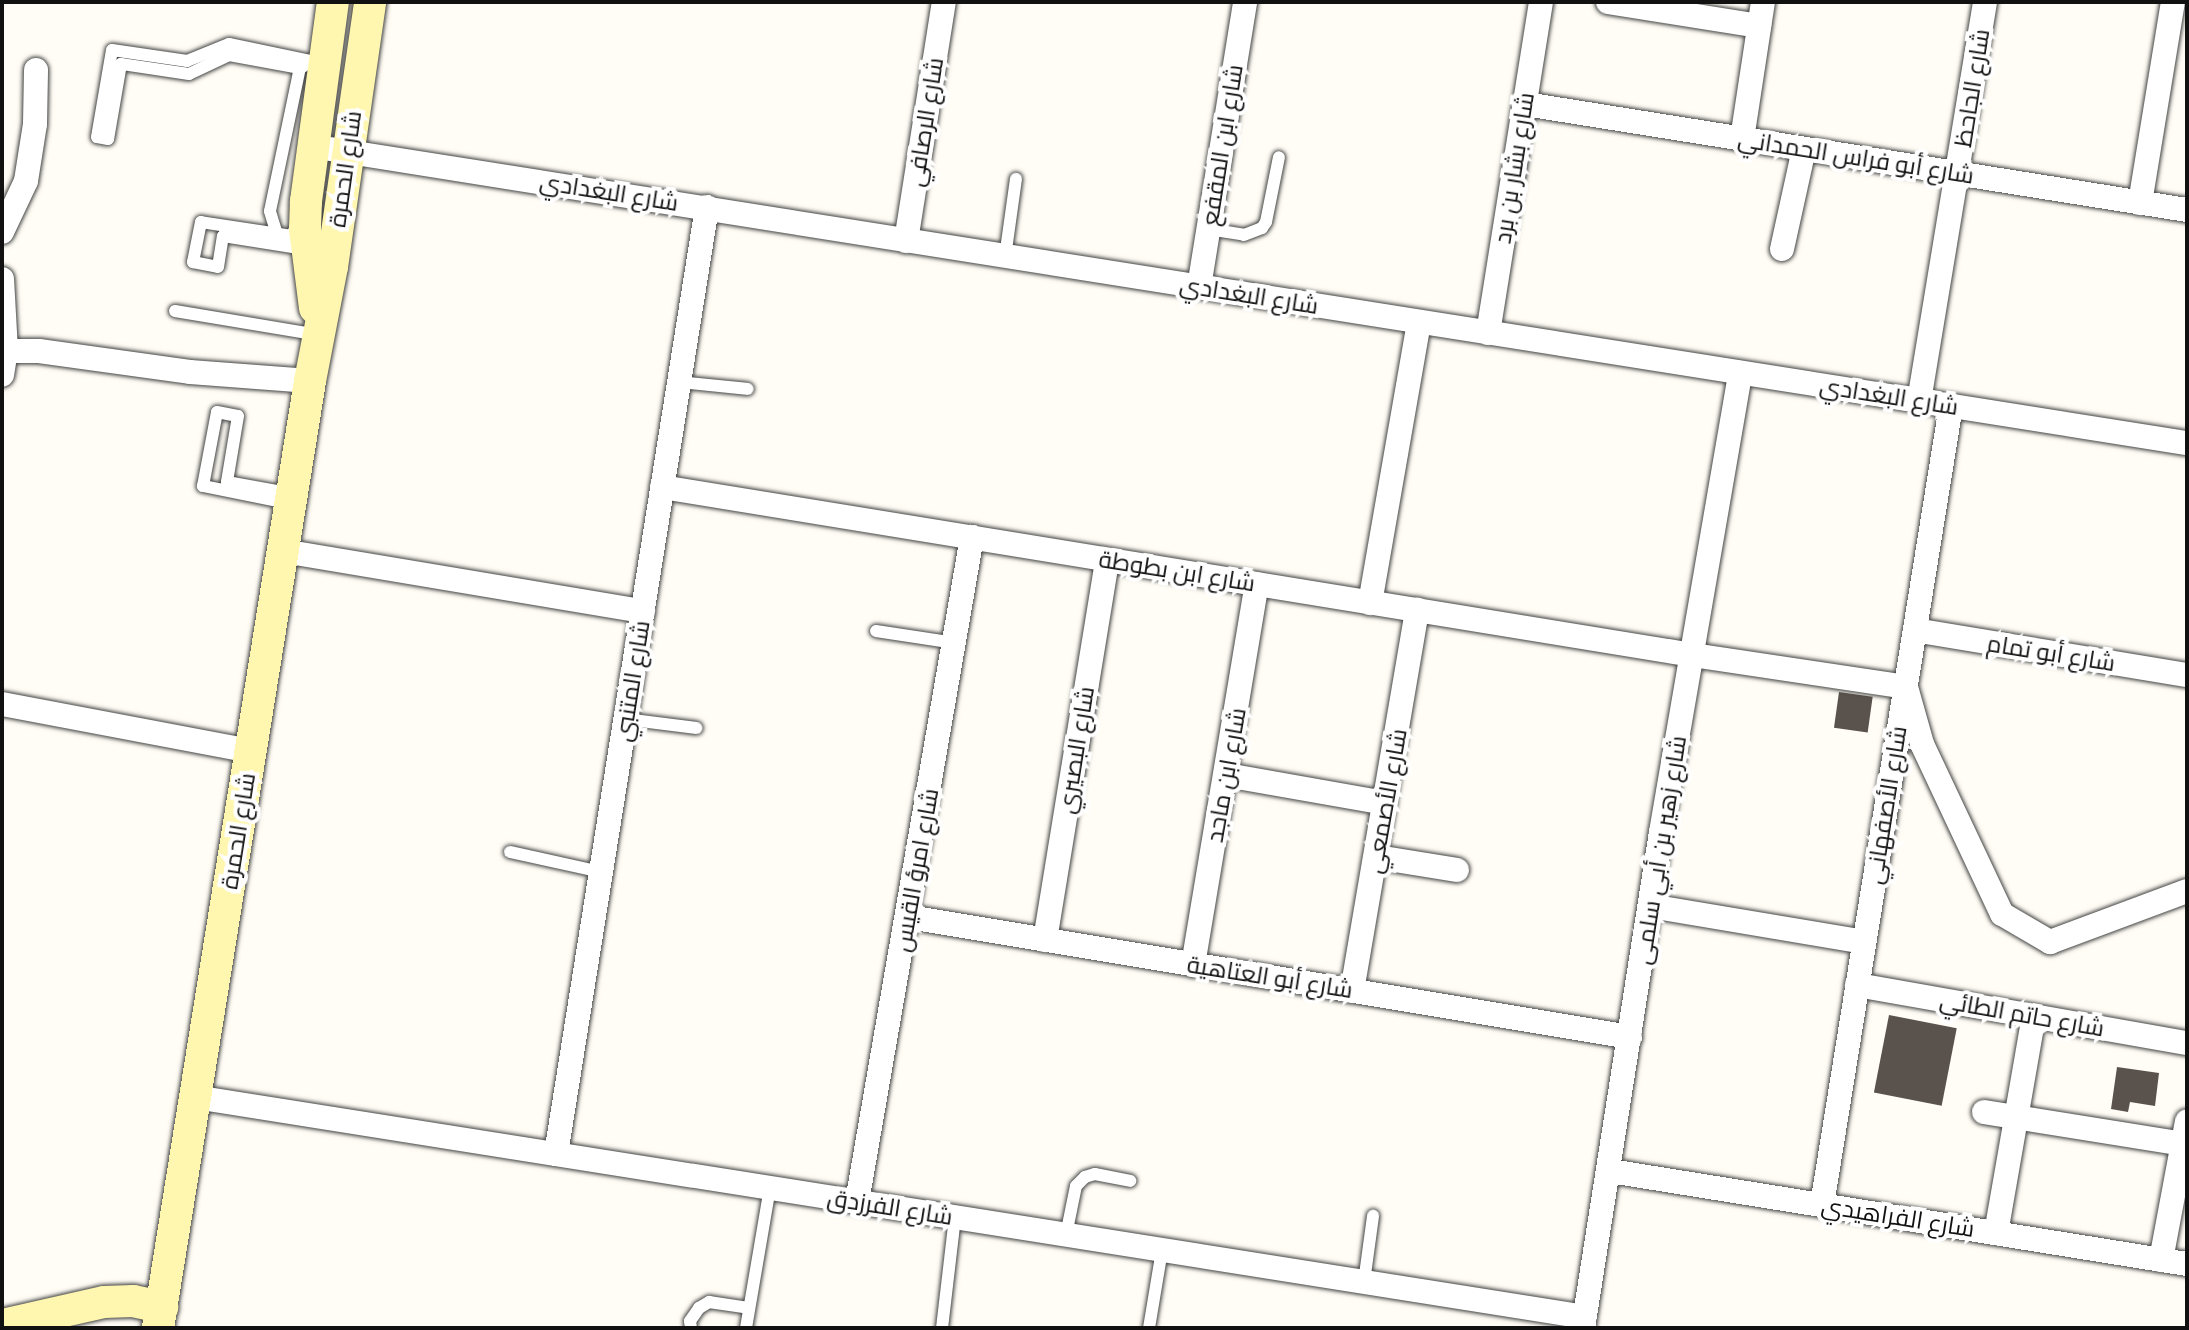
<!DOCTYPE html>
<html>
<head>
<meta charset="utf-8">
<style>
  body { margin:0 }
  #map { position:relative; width:2189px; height:1330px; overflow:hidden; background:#fffdf5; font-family:"PT Serif",Cairo,serif }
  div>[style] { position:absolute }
  .sand>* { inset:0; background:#fbeec1; transform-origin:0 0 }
  .building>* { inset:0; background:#5a524d; transform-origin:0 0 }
  .roads { filter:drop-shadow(0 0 2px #444) drop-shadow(0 0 2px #444) }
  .lane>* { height:12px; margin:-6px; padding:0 6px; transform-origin:6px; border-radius:6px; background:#fff }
  .street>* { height:24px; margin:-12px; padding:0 12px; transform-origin:12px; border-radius:12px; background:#fff }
  .secondary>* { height:32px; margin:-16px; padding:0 16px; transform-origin:16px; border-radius:16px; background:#fff6b0 }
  span { translate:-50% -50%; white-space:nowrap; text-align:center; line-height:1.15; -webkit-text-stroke:8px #fff; paint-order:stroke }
  .street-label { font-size:24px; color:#111 }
  .frame { position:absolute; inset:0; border:4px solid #111; pointer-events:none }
</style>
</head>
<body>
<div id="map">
  <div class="sand">
    <div style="left:351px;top:2px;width:13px;height:136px"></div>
  </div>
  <div class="building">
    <div style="left:1839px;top:692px;width:34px;height:36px;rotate:8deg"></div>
    <div style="left:1889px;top:1015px;width:69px;height:79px;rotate:11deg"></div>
    <div style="clip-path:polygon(2117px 1067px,2159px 1073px,2155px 1106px,2130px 1102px,2128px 1112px,2111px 1109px)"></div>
  </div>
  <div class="roads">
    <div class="lane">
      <div style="left:300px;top:68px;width:72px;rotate:-169.6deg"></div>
      <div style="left:229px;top:55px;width:44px;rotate:154.6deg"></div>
      <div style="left:189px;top:74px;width:69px;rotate:-171.6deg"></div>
      <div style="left:121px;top:64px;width:76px;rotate:99.8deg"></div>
      <div style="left:108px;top:139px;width:11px;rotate:-170deg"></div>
      <div style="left:97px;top:137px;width:88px;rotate:-80.2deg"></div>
      <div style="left:112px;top:50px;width:76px;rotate:8.3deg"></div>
      <div style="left:187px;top:61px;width:45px;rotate:-22deg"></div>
      <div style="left:229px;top:44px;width:84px;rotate:11.7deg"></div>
      <div style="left:297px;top:224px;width:13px;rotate:113deg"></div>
      <div style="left:292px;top:236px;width:92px;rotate:-171.3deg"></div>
      <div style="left:201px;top:222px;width:41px;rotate:101.3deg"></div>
      <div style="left:193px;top:262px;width:25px;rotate:11deg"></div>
      <div style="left:218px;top:267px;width:31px;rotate:-81deg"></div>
      <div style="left:223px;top:236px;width:83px;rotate:9deg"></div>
      <div style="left:1208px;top:229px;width:36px;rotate:9deg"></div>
      <div style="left:1244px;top:235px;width:19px;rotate:-21deg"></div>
      <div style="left:1262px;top:228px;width:7px;rotate:-56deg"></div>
      <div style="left:1266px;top:222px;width:66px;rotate:-78.7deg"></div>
      <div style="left:279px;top:241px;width:31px;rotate:-107deg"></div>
      <div style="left:270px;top:211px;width:146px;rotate:-78.2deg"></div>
      <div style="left:300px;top:68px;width:4px;rotate:-27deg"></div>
      <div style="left:1005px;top:257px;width:79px;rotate:-82deg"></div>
      <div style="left:175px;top:311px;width:145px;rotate:9.5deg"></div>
      <div style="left:679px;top:382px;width:69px;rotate:5.8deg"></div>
      <div style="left:288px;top:503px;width:87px;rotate:-168.7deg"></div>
      <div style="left:203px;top:486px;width:75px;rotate:-79.3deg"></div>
      <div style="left:217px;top:412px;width:21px;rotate:11deg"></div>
      <div style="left:238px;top:416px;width:67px;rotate:99.5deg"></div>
      <div style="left:227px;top:482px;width:63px;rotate:10.1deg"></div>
      <div style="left:876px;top:631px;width:80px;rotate:8.6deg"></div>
      <div style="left:625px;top:719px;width:72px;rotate:7.2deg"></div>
      <div style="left:510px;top:852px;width:93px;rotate:12.4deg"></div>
      <div style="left:1066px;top:1235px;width:50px;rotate:-78.5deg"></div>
      <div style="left:1076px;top:1186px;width:13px;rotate:-45deg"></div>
      <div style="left:1085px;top:1177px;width:10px;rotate:-17deg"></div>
      <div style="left:1095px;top:1174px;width:36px;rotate:11deg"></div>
      <div style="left:1364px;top:1282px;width:67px;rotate:-82.2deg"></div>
      <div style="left:691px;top:1328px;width:7px;rotate:-98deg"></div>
      <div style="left:690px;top:1321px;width:16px;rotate:-55deg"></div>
      <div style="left:699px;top:1308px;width:12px;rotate:-31deg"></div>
      <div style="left:709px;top:1302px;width:40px;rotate:8.5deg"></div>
      <div style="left:746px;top:1328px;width:142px;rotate:-80.3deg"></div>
      <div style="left:942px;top:1328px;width:112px;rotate:-83.3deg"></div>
      <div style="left:1149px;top:1328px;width:79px;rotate:-80.5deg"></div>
    </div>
    <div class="street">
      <div style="left:1608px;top:2px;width:153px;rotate:9deg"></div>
      <div style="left:1525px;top:104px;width:670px;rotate:9.1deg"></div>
      <div style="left:1742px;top:139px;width:139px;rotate:-81.3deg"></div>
      <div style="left:311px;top:146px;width:1899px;rotate:9deg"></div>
      <div style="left:2140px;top:203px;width:204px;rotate:-80.7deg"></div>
      <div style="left:2px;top:232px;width:56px;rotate:-64.8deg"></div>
      <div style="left:26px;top:181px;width:58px;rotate:-81deg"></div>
      <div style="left:35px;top:124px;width:54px;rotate:-88.9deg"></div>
      <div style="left:906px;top:241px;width:242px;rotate:-81deg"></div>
      <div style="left:1782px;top:249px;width:102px;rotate:-77.6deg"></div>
      <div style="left:2px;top:279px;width:71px;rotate:86.8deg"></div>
      <div style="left:6px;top:350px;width:25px;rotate:99deg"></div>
      <div style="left:1199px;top:287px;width:289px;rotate:-80.8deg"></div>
      <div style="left:1488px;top:333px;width:335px;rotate:-80.9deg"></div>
      <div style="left:2px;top:351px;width:37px"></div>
      <div style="left:39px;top:351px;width:152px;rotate:7.9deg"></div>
      <div style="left:190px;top:372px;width:120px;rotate:4.3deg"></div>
      <div style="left:1919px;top:401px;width:404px;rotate:-80.6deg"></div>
      <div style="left:662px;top:487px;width:1044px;rotate:9.26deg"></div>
      <div style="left:1692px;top:655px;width:216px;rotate:8.5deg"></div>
      <div style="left:1906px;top:687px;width:59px;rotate:74.3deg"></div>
      <div style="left:1922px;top:744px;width:188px;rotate:64.8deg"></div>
      <div style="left:2002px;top:914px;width:56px;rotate:30.3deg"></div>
      <div style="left:2050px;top:942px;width:146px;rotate:-20.4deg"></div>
      <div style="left:283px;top:551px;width:365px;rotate:9.5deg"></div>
      <div style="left:1370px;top:603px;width:285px;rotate:-80.1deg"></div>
      <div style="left:1915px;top:630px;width:276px;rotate:9.4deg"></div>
      <div style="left:2px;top:704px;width:253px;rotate:10.7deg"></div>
      <div style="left:1226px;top:775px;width:161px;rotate:10deg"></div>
      <div style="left:1377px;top:857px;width:81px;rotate:9.2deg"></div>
      <div style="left:1650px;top:906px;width:217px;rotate:9.5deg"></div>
      <div style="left:909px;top:917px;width:731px;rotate:9.45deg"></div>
      <div style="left:1045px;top:940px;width:385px;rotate:-80.7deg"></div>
      <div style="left:1193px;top:965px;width:386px;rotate:-80.5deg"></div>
      <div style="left:1857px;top:985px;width:335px;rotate:10deg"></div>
      <div style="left:1352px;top:991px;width:387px;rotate:-80.3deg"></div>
      <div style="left:195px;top:1097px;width:1407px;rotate:8.99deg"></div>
      <div style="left:1984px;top:1112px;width:202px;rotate:9.1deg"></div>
      <div style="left:556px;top:1154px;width:959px;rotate:-80.94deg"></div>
      <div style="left:1610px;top:1171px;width:584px;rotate:9.16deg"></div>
      <div style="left:857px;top:1202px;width:675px;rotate:-80.19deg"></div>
      <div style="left:1822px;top:1205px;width:809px;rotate:-80.83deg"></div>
      <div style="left:1996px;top:1233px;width:220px;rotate:-80.1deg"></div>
      <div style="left:2161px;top:1260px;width:141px;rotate:-79.4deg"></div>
      <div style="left:1583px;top:1328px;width:502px;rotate:-81.06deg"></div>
      <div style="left:1661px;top:832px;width:466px;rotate:-80.2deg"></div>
    </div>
    <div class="secondary">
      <div style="left:315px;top:308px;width:80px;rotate:-97.2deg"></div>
      <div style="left:305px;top:229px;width:28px;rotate:-88deg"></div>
      <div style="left:306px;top:201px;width:201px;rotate:-82.3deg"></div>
      <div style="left:2px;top:1325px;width:105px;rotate:-12.7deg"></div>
      <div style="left:104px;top:1302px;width:29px;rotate:-2deg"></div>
      <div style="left:133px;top:1301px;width:30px;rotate:12deg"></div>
      <div style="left:158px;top:1328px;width:959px;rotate:-80.88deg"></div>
      <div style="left:310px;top:381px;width:116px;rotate:-79.1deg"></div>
      <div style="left:332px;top:267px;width:268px;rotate:-81.8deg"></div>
    </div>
  </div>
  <div class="street-label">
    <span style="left:1972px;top:88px;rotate:-81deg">شارع الجاحظ</span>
    <span style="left:925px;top:122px;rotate:-81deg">شارع الرصافي</span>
    <span style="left:1222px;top:145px;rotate:-81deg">شارع ابن المقفع</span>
    <span style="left:1856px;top:157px;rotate:9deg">شارع أبو فراس الحمداني</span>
    <span style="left:1514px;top:168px;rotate:-81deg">شارع بشار بن برد</span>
    <span style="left:345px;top:169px;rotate:-82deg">شارع الحمرة</span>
    <span style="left:609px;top:192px;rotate:9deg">شارع البغدادي</span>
    <span style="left:1249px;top:295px;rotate:9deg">شارع البغدادي</span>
    <span style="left:1889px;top:396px;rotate:9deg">شارع البغدادي</span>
    <span style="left:1177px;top:571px;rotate:9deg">شارع ابن بطوطة</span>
    <span style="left:2051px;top:653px;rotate:9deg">شارع أبو تمام</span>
    <span style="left:632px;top:681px;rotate:-81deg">شارع المتنبي</span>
    <span style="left:1076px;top:750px;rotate:-81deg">شارع البصيري</span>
    <span style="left:1226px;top:775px;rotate:-80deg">شارع ابن ماجد</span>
    <span style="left:1386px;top:801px;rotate:-80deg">شارع الأصمعي</span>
    <span style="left:1886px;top:805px;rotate:-81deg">شارع الأصفهاني</span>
    <span style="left:238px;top:831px;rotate:-81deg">شارع الحمرة</span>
    <span style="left:1660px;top:850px;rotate:-81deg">شارع زهير بن أبي سلمى</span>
    <span style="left:916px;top:870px;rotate:-80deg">شارع امرؤ القيس</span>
    <span style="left:1270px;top:977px;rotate:9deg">شارع أبو العتاهية</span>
    <span style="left:2022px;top:1014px;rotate:10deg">شارع حاتم الطائي</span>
    <span style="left:890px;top:1207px;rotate:9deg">شارع الفرزدق</span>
    <span style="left:1898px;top:1217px;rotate:9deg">شارع الفراهيدي</span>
  </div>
  <div class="frame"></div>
</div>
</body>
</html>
